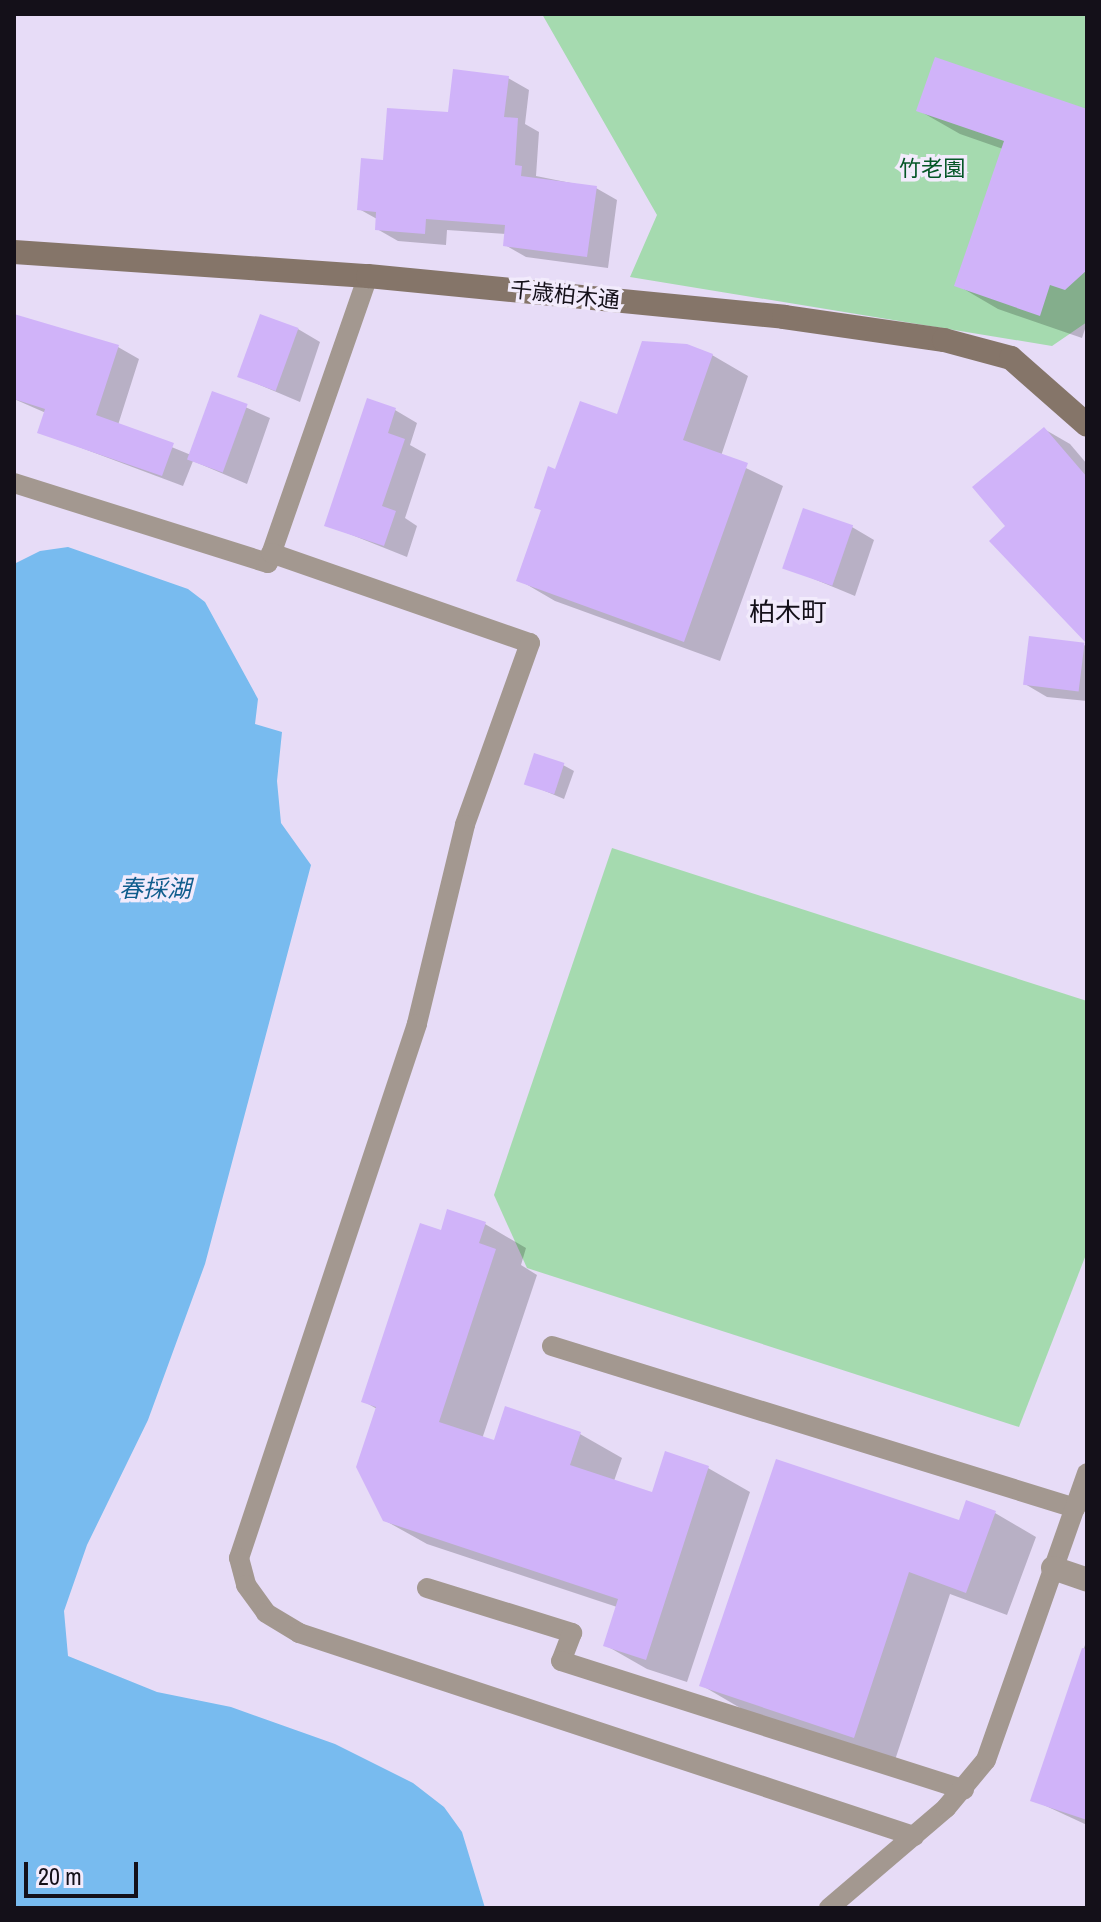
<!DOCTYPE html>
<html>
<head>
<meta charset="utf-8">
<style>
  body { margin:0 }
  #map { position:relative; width:1101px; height:1922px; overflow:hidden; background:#e7dcf7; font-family:"Archivo Narrow","Noto Sans JP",sans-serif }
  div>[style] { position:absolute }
  .green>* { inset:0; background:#a5daaf }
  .water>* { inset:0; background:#78bbef }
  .shadow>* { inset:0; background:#0003 }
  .building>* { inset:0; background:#d0b3f9; transform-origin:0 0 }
  .lane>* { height:20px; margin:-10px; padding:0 10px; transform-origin:10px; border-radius:10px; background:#a39890 }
  .street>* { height:24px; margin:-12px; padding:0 12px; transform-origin:12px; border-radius:12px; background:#a39890 }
  .secondary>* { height:24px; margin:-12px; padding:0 12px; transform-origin:12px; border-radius:12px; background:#857569 }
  span { translate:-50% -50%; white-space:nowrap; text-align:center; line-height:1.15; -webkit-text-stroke:7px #f2ebfc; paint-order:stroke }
  .park-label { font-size:22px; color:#055627 }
  .street-label { font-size:22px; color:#141019 }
  .water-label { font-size:24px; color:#105d8d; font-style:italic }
  .quarter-label { font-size:26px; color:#141019 }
  .frame { position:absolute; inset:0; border:16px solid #141019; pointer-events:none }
  .scale { position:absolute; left:24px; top:1862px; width:114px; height:36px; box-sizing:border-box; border:4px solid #141019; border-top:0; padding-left:10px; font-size:24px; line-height:28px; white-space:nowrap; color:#141019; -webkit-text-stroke:6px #f2ebfc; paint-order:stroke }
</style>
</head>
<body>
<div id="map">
  <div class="green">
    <div style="clip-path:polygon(542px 14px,1087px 14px,1087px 322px,1052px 346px,630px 277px,657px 215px)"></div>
    <div style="clip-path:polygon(612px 848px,1087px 1001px,1087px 1252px,1019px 1427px,527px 1268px,494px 1195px)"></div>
  </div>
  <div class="water">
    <div style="clip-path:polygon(68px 547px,188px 589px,205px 602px,258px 699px,255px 724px,282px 732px,277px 781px,281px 823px,311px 865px,205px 1264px,148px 1420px,87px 1545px,64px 1611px,68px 1656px,157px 1692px,231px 1707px,335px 1744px,413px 1783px,444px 1807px,462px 1832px,485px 1908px,14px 1908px,14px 564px,40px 551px)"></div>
  </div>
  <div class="shadow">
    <div style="clip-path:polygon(508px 78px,529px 90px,525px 124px,539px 132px,536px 176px,596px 188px,617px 200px,608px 268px,526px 257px,505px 245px,506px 234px,447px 230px,446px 245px,398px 241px,377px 229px,377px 219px,359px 209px,385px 162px)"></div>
    <div style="clip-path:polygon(918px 110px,1087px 113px,1087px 323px,1082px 338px,998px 309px,957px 285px,1003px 149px,960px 134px)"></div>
    <div style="clip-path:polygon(14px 316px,118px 347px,139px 359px,118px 425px,191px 455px,213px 393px,270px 418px,247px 484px,193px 461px,183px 486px,39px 432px,46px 413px,14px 399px)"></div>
    <div style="clip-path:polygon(298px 329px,320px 342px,300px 402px,241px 377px)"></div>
    <div style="clip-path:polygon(712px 355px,748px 376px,721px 456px,783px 486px,720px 661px,555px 601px,519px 580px,543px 511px,536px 507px,557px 472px,618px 416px)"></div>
    <div style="clip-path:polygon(395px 410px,417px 423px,410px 445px,426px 454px,405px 518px,417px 526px,407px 557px,327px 525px)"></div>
    <div style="clip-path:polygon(1044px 429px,1070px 444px,1087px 464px,1087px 641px,1008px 526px)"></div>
    <div style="clip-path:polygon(852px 527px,874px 540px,855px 596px,785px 567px)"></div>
    <div style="clip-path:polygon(1085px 645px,1087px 701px,1047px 697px,1025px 684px)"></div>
    <div style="clip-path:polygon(563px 765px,574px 771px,564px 799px,526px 783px)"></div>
    <div style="clip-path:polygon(485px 1224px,526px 1248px,521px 1265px,537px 1275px,482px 1439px,495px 1443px,580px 1434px,622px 1458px,614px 1481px,654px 1495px,708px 1468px,750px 1492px,687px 1682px,647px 1669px,605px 1645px,617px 1607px,427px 1544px,384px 1520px,377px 1409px,363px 1401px,442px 1232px)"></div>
    <div style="clip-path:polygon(995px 1513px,1036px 1537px,1007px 1615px,950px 1594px,895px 1760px,742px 1709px,701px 1685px,960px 1523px)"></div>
    <div style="clip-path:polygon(1086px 1642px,1087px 1643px,1087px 1825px,1033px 1800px)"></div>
  </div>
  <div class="building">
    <div style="clip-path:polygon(935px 57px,1087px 109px,1087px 270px,1065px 290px,1050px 285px,1040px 316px,954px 286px,1004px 141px,916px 111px)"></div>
    <div style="clip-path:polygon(453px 69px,509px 76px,504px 117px,518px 118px,515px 165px,522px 166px,521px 176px,597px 186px,587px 257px,503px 246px,505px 225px,426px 219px,425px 234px,375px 230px,376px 212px,357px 210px,361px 158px,383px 160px,387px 108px,448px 112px)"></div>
    <div style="clip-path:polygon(14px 314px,119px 345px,96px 415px,174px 443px,162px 476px,37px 433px,45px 409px,14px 399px)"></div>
    <div style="left:260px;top:314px;width:41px;height:67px;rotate:20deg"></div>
    <div style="clip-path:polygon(642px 341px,687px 344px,713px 354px,683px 440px,748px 463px,684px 642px,516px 581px,541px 510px,534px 508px,548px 466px,555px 469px,580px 401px,617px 414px)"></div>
    <div style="left:212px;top:391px;width:38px;height:73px;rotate:20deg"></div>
    <div style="clip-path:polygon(367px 398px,396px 408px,388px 433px,405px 439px,382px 506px,396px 511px,384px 546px,324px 526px)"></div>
    <div style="clip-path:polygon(1044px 427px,1087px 477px,1087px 644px,989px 541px,1005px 526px,972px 487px)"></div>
    <div style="left:803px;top:508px;width:53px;height:64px;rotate:19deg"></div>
    <div style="left:1029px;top:636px;width:56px;height:49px;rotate:7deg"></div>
    <div style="left:534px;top:753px;width:32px;height:33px;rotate:18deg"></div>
    <div style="clip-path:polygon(447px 1209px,486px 1222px,479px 1243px,496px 1249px,439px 1422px,494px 1440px,505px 1406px,581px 1432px,570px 1465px,652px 1492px,665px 1451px,709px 1466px,646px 1660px,603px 1646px,618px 1599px,383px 1521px,356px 1467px,376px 1407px,361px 1402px,420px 1223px,441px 1230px)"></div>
    <div style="clip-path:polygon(776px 1459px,959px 1520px,966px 1500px,996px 1511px,966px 1593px,909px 1572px,854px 1738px,699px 1686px)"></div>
    <div style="clip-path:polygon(1082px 1648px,1087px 1649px,1087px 1820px,1030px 1801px)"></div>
  </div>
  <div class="lane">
    <div style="left:14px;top:483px;width:266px;rotate:17.5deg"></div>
    <div style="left:268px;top:563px;width:304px;rotate:-70.8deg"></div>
    <div style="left:271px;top:553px;width:274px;rotate:19.2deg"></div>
    <div style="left:530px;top:643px;width:193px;rotate:109.7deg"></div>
    <div style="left:465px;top:825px;width:205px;rotate:103.6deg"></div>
    <div style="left:417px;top:1024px;width:563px;rotate:108.43deg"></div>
    <div style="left:239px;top:1558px;width:28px;rotate:75deg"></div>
    <div style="left:246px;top:1585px;width:34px;rotate:54deg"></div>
    <div style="left:266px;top:1613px;width:39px;rotate:31deg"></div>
    <div style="left:299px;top:1633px;width:648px;rotate:18.27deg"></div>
    <div style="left:552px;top:1346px;width:548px;rotate:17.21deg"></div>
    <div style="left:427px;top:1588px;width:152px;rotate:17.2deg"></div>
    <div style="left:572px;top:1633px;width:30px;rotate:111deg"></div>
    <div style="left:561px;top:1661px;width:423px;rotate:17.7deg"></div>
    <div style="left:829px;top:1908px;width:154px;rotate:-40.5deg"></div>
    <div style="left:946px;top:1808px;width:62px;rotate:-50.2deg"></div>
    <div style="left:986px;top:1760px;width:304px;rotate:-70.6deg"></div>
  </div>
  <div class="street">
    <div style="left:1053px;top:1568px;width:36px;rotate:19deg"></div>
  </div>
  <div class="secondary">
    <div style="left:14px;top:252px;width:355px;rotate:3.9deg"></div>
    <div style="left:368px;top:276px;width:418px;rotate:5.6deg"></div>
    <div style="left:784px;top:317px;width:162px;rotate:8.2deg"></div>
    <div style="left:944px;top:340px;width:69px;rotate:15deg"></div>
    <div style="left:1011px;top:358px;width:101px;rotate:41.4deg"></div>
  </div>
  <div class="park-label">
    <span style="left:932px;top:169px">竹老園</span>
  </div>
  <div class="street-label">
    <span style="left:565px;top:295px;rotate:6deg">千歳柏木通</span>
  </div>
  <div class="water-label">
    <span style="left:155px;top:889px">春採湖</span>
  </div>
  <div class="quarter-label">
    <span style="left:788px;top:612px">柏木町</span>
  </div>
  <div class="frame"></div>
  <div class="scale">20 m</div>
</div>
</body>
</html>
